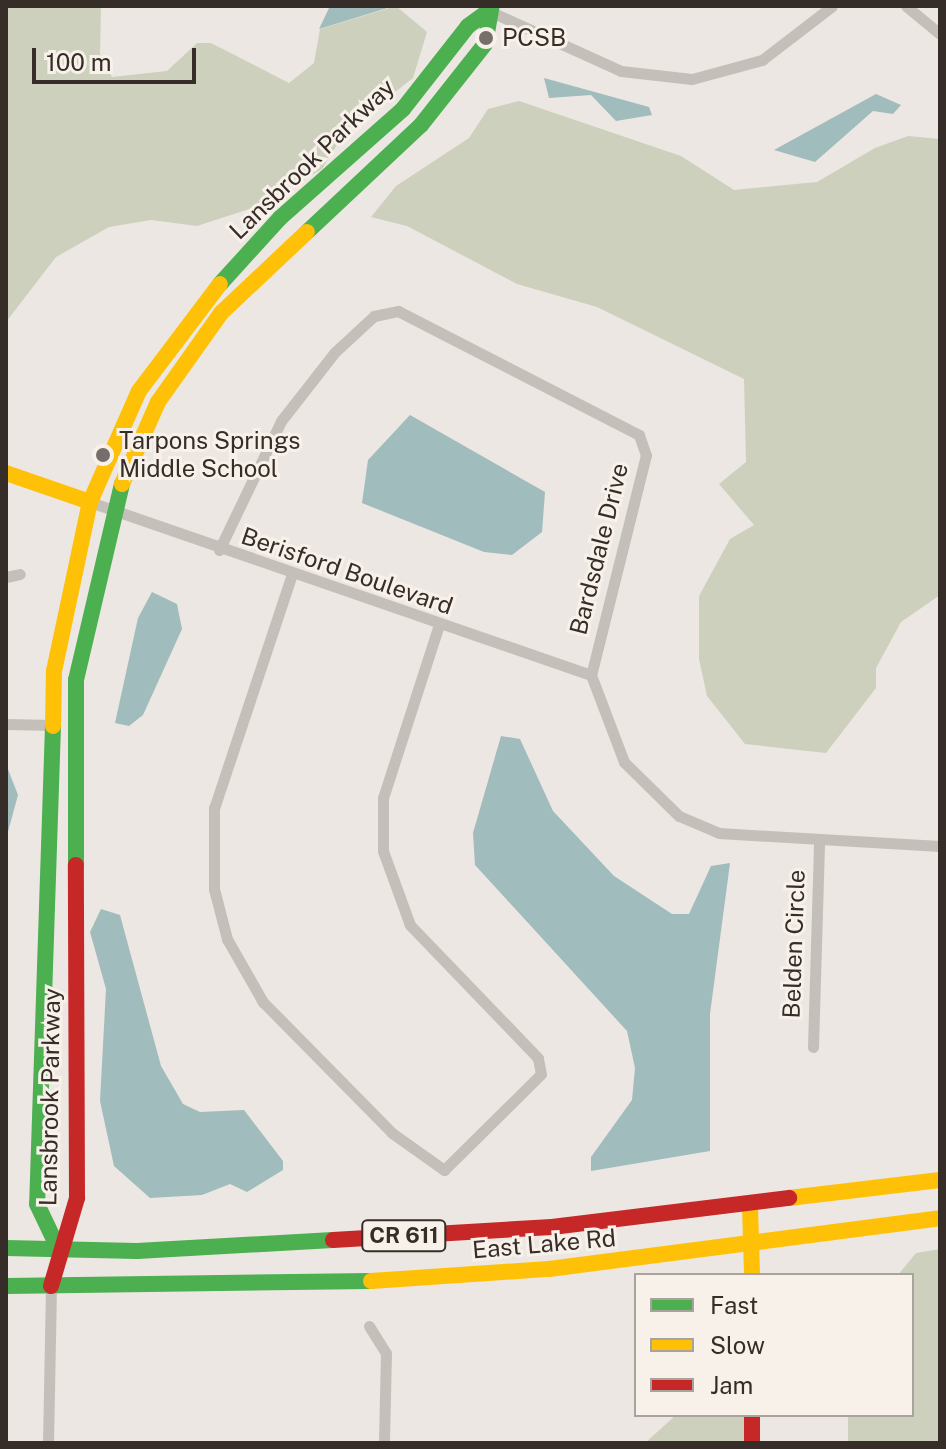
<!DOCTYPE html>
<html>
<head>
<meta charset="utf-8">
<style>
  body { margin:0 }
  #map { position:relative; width:946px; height:1449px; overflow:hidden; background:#ece7e2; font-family:"Public Sans",sans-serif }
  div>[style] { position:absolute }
  .green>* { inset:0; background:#cdd0bd }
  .water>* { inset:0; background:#a0bcbc }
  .street>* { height:11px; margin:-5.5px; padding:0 5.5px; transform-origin:5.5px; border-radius:5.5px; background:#c5bfba }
  .fast>* { height:16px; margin:-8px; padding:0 8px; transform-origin:8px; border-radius:8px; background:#4caf50 }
  .slow>* { height:16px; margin:-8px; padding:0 8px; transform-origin:8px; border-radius:8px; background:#ffc107 }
  .jam>* { height:16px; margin:-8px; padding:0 8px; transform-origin:8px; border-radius:8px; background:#c62828 }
  .dots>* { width:22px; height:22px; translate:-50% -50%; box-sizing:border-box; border:4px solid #f8f1ea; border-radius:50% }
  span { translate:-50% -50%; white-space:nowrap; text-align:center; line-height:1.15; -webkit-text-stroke:6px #f8f1ea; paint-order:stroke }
  .shield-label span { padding:2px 6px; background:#f8f1ea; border:2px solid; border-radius:6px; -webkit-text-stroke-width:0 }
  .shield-label { font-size:22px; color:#362d29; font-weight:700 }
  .poi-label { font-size:24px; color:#362d29 }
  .left { translate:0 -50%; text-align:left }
  .street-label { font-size:24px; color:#362d29 }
  .frame { position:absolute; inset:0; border:8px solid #362d29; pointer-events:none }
  .legend { position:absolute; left:634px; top:1273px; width:280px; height:144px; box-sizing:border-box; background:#f8f1ea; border:2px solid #aaa39d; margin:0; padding:10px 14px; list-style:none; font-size:24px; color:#362d29 }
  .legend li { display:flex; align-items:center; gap:16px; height:40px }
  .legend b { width:40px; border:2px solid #aaa39d }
  .scale { position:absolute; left:32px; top:48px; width:164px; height:36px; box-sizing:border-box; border:4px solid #362d29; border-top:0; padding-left:10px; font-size:24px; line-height:28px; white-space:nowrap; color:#362d29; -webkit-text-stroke:6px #f8f1ea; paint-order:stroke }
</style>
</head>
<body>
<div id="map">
  <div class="green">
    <div style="clip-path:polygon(6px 6px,101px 6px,100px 54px,112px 77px,167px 71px,197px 43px,211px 43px,289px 83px,314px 63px,320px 29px,396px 6px,427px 32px,413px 78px,347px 129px,322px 169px,258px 206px,197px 226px,151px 220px,109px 227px,56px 257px,6px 322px)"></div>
    <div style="clip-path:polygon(519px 101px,681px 156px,734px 190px,817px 182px,875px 148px,908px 136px,940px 139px,940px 595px,901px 622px,876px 668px,876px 688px,826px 753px,745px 744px,707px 696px,699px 659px,699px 596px,730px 539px,754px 525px,719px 484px,746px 462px,744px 379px,597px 307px,517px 284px,407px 226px,371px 217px,396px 186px,469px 138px,488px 109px)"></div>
    <div style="clip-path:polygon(940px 1249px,940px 1443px,848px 1443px,848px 1415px,912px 1415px,912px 1275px,898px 1275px,916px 1253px)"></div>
    <div style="clip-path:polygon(676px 1415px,745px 1415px,745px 1443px,645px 1443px)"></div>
  </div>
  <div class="water">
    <div style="clip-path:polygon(330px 6px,394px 6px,319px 29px)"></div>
    <div style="clip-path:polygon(544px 78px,649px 107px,652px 115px,616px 121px,591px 95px,549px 98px)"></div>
    <div style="clip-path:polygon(876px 94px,901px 105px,893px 114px,873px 111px,815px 162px,774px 150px)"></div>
    <div style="clip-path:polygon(410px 415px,545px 492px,542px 532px,512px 555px,484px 552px,362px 503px,368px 460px)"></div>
    <div style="clip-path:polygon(152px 592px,177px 604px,182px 629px,143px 715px,129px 726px,115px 723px,138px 618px)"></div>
    <div style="clip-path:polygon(501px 736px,520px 739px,553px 811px,614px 876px,672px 914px,689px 914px,711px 866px,730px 863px,710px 1014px,710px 1151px,591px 1171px,591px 1157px,632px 1100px,635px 1068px,627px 1031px,475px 865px,473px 833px)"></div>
    <div style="clip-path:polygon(6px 764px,18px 795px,6px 839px)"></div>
    <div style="clip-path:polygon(101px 909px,120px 915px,161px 1066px,183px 1104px,200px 1112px,244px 1110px,283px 1161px,283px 1170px,247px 1192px,230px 1184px,202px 1195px,150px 1198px,114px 1166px,100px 1101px,106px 989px,90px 932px)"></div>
  </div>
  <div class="street">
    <div style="left:906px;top:6px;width:44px;rotate:39.5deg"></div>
    <div style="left:489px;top:11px;width:145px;rotate:24.4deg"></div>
    <div style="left:621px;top:71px;width:71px;rotate:6.4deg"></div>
    <div style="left:692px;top:79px;width:73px;rotate:-15.2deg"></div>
    <div style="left:762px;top:60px;width:88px;rotate:-37.6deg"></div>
    <div style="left:90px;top:502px;width:530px;rotate:19.05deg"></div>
    <div style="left:219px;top:550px;width:143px;rotate:-64.3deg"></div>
    <div style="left:281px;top:421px;width:88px;rotate:-52deg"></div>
    <div style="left:335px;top:352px;width:53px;rotate:-42.7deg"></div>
    <div style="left:374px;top:316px;width:25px;rotate:-12deg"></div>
    <div style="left:398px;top:311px;width:271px;rotate:27.2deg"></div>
    <div style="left:639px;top:435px;width:21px;rotate:71deg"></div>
    <div style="left:646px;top:455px;width:227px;rotate:104deg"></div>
    <div style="left:591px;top:675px;width:93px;rotate:69.2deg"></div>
    <div style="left:624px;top:762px;width:77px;rotate:44.5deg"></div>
    <div style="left:679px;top:816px;width:43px;rotate:23deg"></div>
    <div style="left:719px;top:833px;width:221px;rotate:3.4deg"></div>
    <div style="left:292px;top:574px;width:247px;rotate:108.4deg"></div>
    <div style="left:214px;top:808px;width:81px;rotate:90deg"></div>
    <div style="left:214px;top:889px;width:52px;rotate:75.4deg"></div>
    <div style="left:227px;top:939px;width:73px;rotate:60.3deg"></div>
    <div style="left:263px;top:1002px;width:184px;rotate:45.4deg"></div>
    <div style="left:392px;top:1133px;width:64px;rotate:35.4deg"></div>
    <div style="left:444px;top:1170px;width:136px;rotate:-44.7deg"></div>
    <div style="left:541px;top:1074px;width:16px;rotate:-101deg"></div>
    <div style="left:538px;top:1058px;width:185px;rotate:-133.9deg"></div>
    <div style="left:410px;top:925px;width:79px;rotate:-110deg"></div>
    <div style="left:383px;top:851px;width:53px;rotate:-90deg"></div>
    <div style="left:383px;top:798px;width:182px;rotate:-72.1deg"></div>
    <div style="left:6px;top:577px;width:14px;rotate:-12deg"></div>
    <div style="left:6px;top:724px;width:47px;rotate:1.2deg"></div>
    <div style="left:813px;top:1047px;width:204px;rotate:-88.3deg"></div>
    <div style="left:369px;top:1326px;width:32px;rotate:58deg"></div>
    <div style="left:386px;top:1353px;width:90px;rotate:91.3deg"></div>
    <div style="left:48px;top:1443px;width:157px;rotate:-88.9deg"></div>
  </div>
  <div class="fast">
    <div style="left:307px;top:232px;width:156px;rotate:-43.2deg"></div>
    <div style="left:421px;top:125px;width:103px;rotate:-51.7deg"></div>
    <div style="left:485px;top:44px;width:39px;rotate:-80deg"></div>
    <div style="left:220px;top:284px;width:89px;rotate:-47.7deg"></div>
    <div style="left:280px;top:218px;width:164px;rotate:-41.5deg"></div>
    <div style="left:403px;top:109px;width:105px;rotate:-51.9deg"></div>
    <div style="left:468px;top:26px;width:26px;rotate:-36deg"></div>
    <div style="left:53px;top:726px;width:478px;rotate:91.9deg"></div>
    <div style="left:37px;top:1204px;width:49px;rotate:64.5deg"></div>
    <div style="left:76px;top:865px;width:185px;rotate:-90deg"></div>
    <div style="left:76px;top:680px;width:201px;rotate:-76.8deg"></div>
    <div style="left:6px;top:1248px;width:131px;rotate:1.3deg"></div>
    <div style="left:137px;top:1251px;width:196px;rotate:-3.2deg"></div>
    <div style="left:6px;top:1286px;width:365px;rotate:-0.8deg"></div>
  </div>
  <div class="slow">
    <div style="left:6px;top:473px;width:89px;rotate:19deg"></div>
    <div style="left:122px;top:484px;width:90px;rotate:-66.3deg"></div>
    <div style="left:158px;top:402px;width:109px;rotate:-54.7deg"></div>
    <div style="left:221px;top:313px;width:118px;rotate:-43.3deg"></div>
    <div style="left:53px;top:726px;width:55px;rotate:-89deg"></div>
    <div style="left:54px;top:671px;width:173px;rotate:-78deg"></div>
    <div style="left:90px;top:502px;width:121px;rotate:-66.2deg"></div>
    <div style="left:139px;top:391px;width:134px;rotate:-52.9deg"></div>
    <div style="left:789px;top:1198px;width:152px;rotate:-6.8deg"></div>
    <div style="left:750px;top:1207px;width:68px;rotate:88.3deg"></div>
    <div style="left:371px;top:1281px;width:178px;rotate:-3.9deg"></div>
    <div style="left:549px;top:1269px;width:394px;rotate:-7.4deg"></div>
  </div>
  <div class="jam">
    <div style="left:333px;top:1240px;width:219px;rotate:-3.4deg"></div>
    <div style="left:552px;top:1227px;width:239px;rotate:-7deg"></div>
    <div style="left:51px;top:1286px;width:92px;rotate:-73.5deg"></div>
    <div style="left:77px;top:1198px;width:333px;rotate:-90.2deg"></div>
    <div style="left:752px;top:1415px;width:28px;rotate:90deg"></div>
  </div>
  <div class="dots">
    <div style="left:486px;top:38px;background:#766e6a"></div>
    <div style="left:103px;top:455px;background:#766e6a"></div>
  </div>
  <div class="shield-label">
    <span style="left:404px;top:1236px">CR 611</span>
  </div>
  <div class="poi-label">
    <span class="left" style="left:502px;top:38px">PCSB</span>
    <span class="left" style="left:119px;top:455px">Tarpons Springs<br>Middle School</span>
  </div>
  <div class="street-label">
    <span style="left:312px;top:159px;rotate:-44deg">Lansbrook Parkway</span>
    <span style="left:599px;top:549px;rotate:-76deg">Bardsdale Drive</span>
    <span style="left:347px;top:571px;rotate:19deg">Berisford Boulevard</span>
    <span style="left:794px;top:944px;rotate:-88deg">Belden Circle</span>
    <span style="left:50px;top:1097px;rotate:-89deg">Lansbrook Parkway</span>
    <span style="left:544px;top:1244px;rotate:-5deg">East Lake Rd</span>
  </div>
  <div class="frame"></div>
  <ul class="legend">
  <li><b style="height:10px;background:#4caf50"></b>Fast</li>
  <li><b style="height:10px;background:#ffc107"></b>Slow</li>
  <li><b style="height:10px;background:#c62828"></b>Jam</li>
  </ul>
  <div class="scale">100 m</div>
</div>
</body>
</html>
